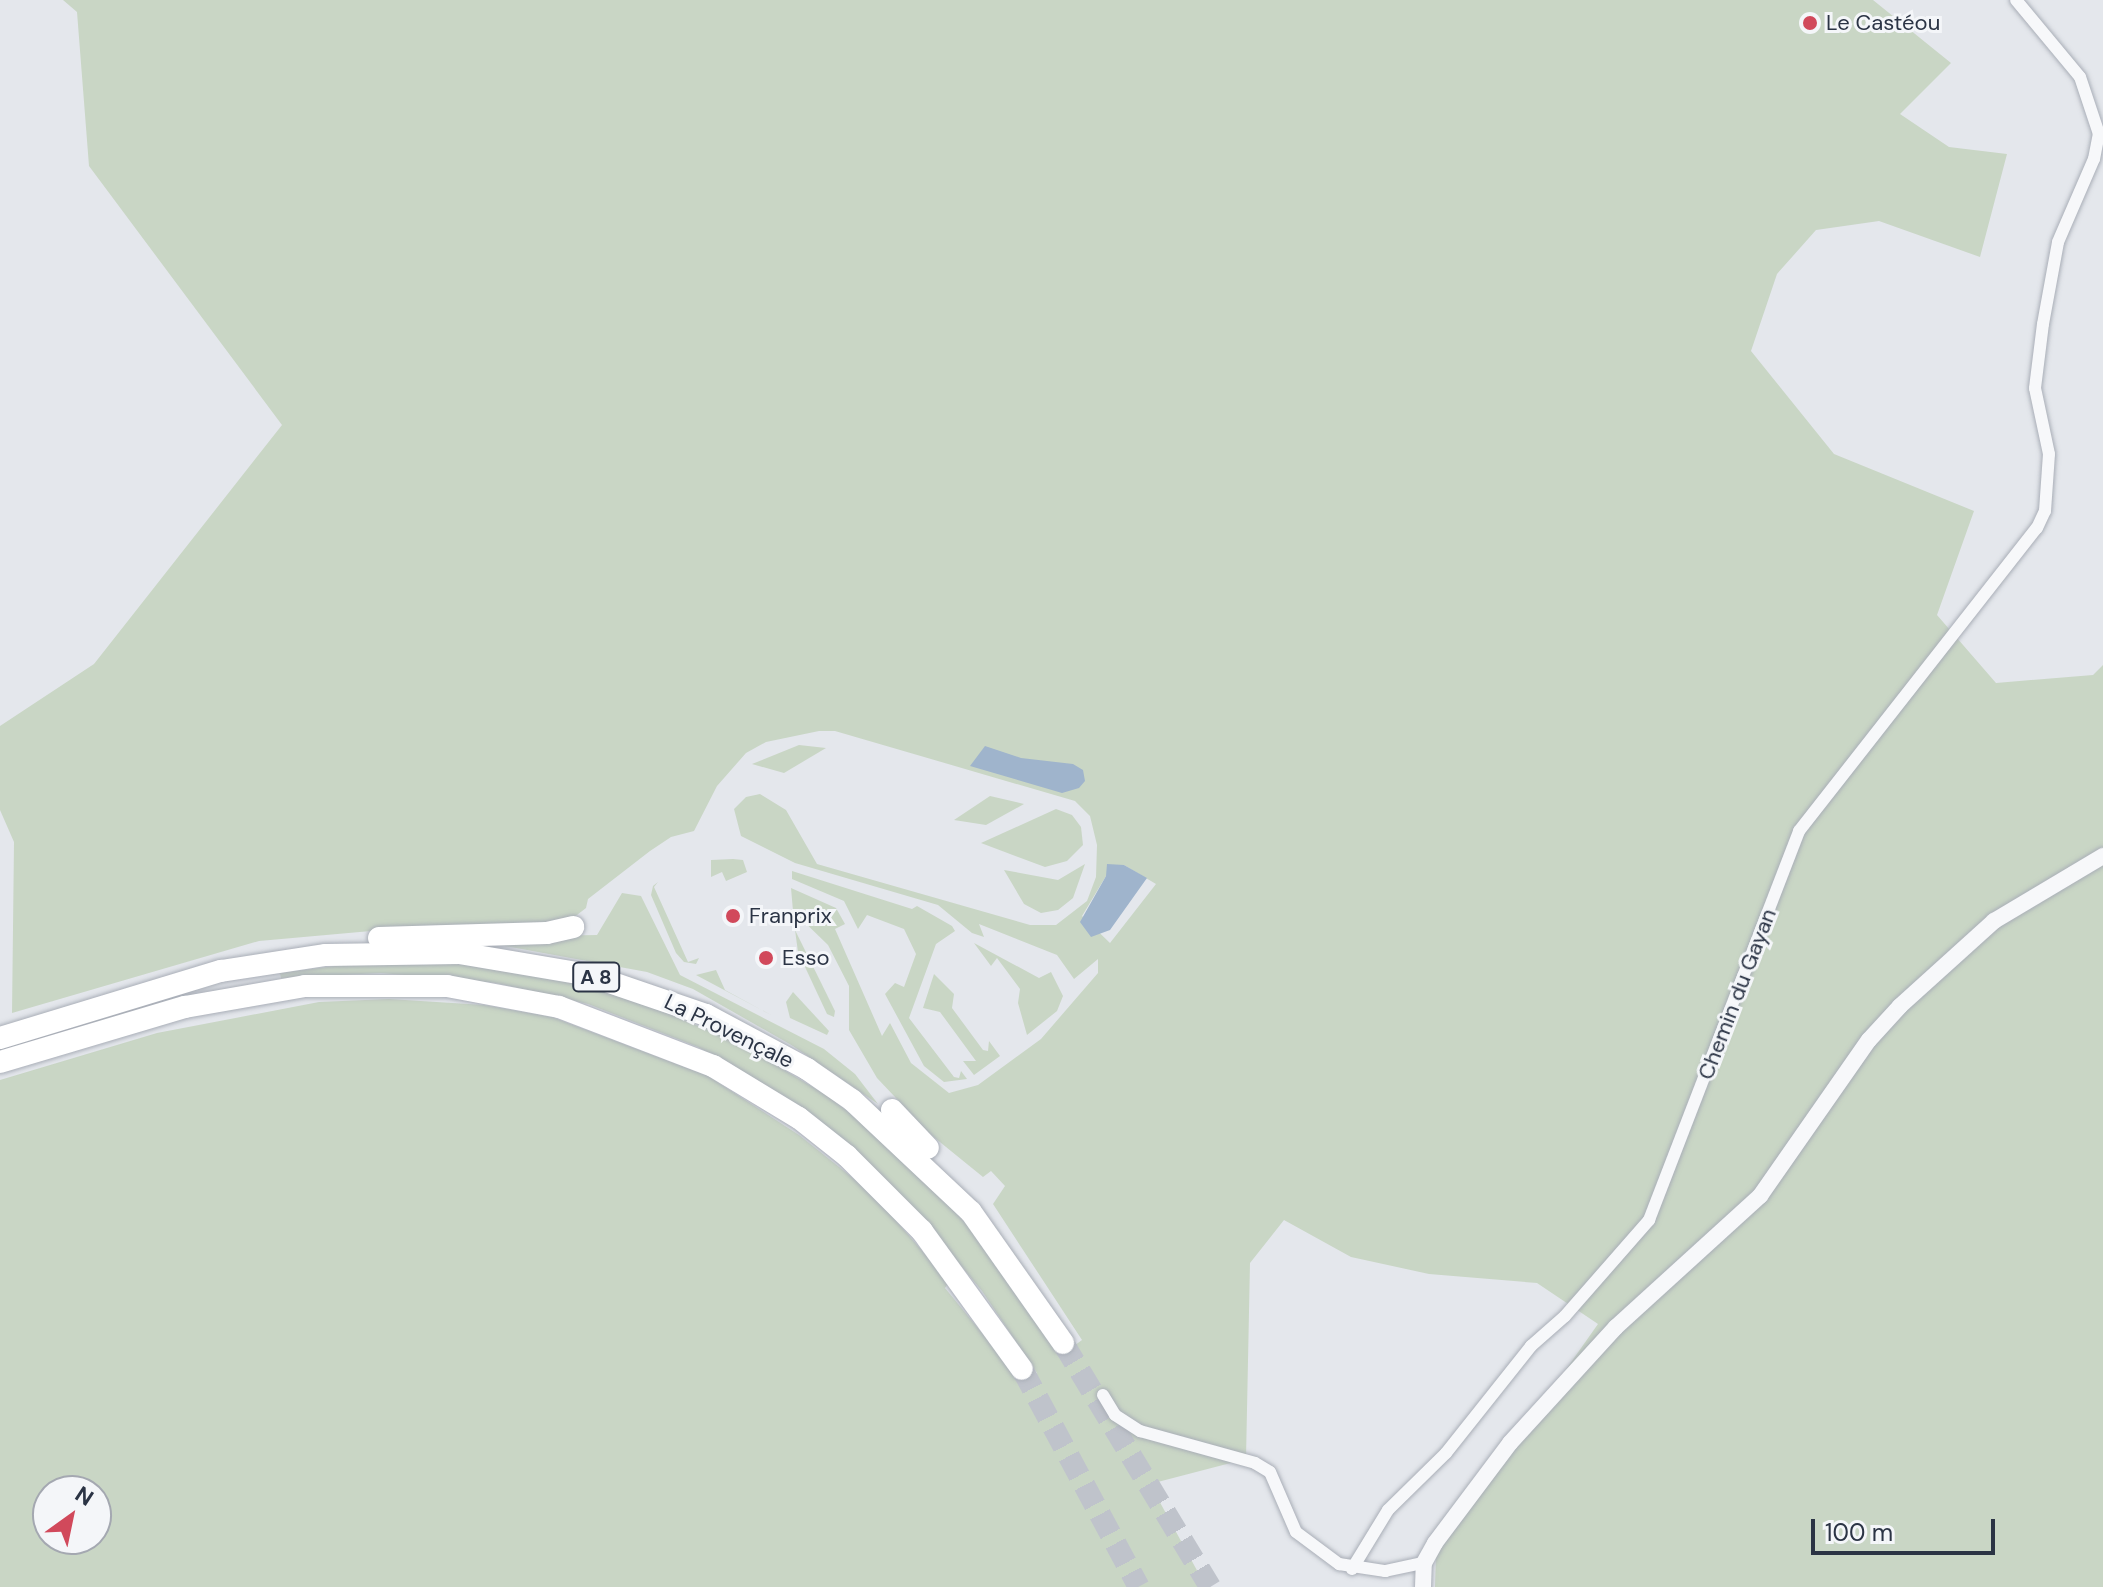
<!DOCTYPE html>
<html>
<head>
<meta charset="utf-8">
<style>
  body { margin:0 }
  #map { position:relative; width:2103px; height:1587px; overflow:hidden; background:#e4e7ec; font-family:"DM Sans",sans-serif }
  div>[style] { position:absolute }
  .green>* { inset:0; background:#c9d6c5 }
  .water>* { inset:0; background:#9fb4cc }
  .motorway-tunnel>* { height:22px; margin-top:-11px; transform-origin:0; background:repeating-linear-gradient(90deg,#bfc3cb 0 22px,transparent 0 33px) }
  .roads { filter:drop-shadow(0 0 2px #a9aeb7) drop-shadow(0 0 2px #a9aeb7) }
  .minor>* { height:12px; margin:-6px; padding:0 6px; transform-origin:6px; border-radius:6px; background:#f7f8fa }
  .tertiary>* { height:16px; margin:-8px; padding:0 8px; transform-origin:8px; border-radius:8px; background:#f7f8fa }
  .motorway>* { height:22px; margin:-11px; padding:0 11px; transform-origin:11px; border-radius:11px; background:#fff }
  .dots>* { width:22px; height:22px; translate:-50% -50%; box-sizing:border-box; border:4px solid #f4f6f9; border-radius:50% }
  span { translate:-50% -50%; white-space:nowrap; text-align:center; line-height:1.15; -webkit-text-stroke:6px #f4f6f9; paint-order:stroke }
  .shield-label span { padding:2px 6px; background:#f4f6f9; border:2px solid; border-radius:6px; -webkit-text-stroke-width:0 }
  .shield-label { font-size:20px; color:#2b3445; font-weight:700 }
  .poi-label { font-size:22px; color:#2b3445 }
  .left { translate:0 -50%; text-align:left }
  .street-label { font-size:22px; color:#2b3445 }
  .north { position:absolute; left:32px; top:1475px; width:80px; height:80px; box-sizing:border-box; background:#f4f6f9; border:2px solid #a4a8b1; border-radius:50%; rotate:33deg; font-size:22px; font-weight:700; line-height:32px; text-align:center; color:#2b3445 }
  .north::after { content:''; display:block; margin:auto; width:28px; height:36px; background:#d1495b; clip-path:polygon(50% 0,100% 100%,50% 72%,0 100%) }
  .scale { position:absolute; left:1811px; top:1519px; width:184px; height:36px; box-sizing:border-box; border:4px solid #2b3445; border-top:0; padding-left:10px; font-size:24px; line-height:28px; white-space:nowrap; color:#2b3445; -webkit-text-stroke:6px #f4f6f9; paint-order:stroke }
</style>
</head>
<body>
<div id="map">
  <div class="green">
    <div style="clip-path:polygon(evenodd,63px 0,1873px 0,1951px 63px,1900px 114px,1949px 147px,2007px 154px,1980px 257px,1879px 221px,1816px 230px,1777px 274px,1751px 351px,1834px 454px,1974px 511px,1937px 615px,1996px 683px,2093px 675px,2103px 665px,2103px 1587px,1435px 1587px,1436px 1554px,1598px 1324px,1537px 1283px,1429px 1274px,1351px 1257px,1284px 1220px,1250px 1263px,1246px 1459px,1150px 1484px,1206px 1587px,0 1587px,0 1080px,157px 1033px,319px 1002px,389px 999px,484px 1005px,552px 1017px,708px 1076px,799px 1135px,873px 1194px,949px 1282px,945px 1288px,1022px 1382px,1037px 1373px,982px 1291px,908px 1202px,751px 1077px,698px 1047px,588px 1004px,496px 983px,381px 973px,281px 978px,280px 973px,343px 965px,455px 964px,515px 971px,614px 992px,733px 1040px,828px 1096px,890px 1145px,978px 1236px,1063px 1354px,1082px 1340px,993px 1204px,1005px 1186px,991px 1171px,983px 1177px,930px 1134px,877px 1078px,849px 1030px,849px 986px,828px 945px,793px 911px,791px 888px,836px 908px,845px 924px,835px 929px,882px 1036px,890px 1023px,911px 1063px,949px 1093px,978px 1085px,1041px 1039px,1098px 973px,1098px 959px,1074px 979px,1057px 955px,979px 924px,984px 937px,972px 933px,938px 905px,795px 863px,741px 836px,734px 809px,746px 797px,760px 794px,786px 810px,817px 864px,1030px 925px,1056px 925px,1087px 901px,1096px 877px,1097px 845px,1090px 816px,1075px 801px,835px 731px,819px 731px,766px 742px,746px 753px,717px 786px,694px 831px,671px 837px,650px 851px,588px 899px,586px 908px,564px 925px,438px 925px,259px 941px,12px 1013px,14px 842px,0 810px,0 726px,94px 664px,282px 425px,89px 166px,77px 12px,63px 0,1124px 865px,1156px 884px,1110px 943px,1082px 916px,1106px 876px,1124px 865px,63px 0,48px 1491px,96px 1491px,96px 1539px,48px 1539px,48px 1491px)"></div>
    <div style="clip-path:polygon(799px 745px,826px 748px,784px 773px,752px 764px)"></div>
    <div style="clip-path:polygon(990px 796px,1024px 804px,986px 825px,954px 820px)"></div>
    <div style="clip-path:polygon(1056px 809px,1072px 815px,1081px 827px,1083px 845px,1067px 861px,1045px 867px,981px 843px)"></div>
    <div style="clip-path:polygon(733px 859px,743px 860px,747px 872px,726px 881px,722px 872px,711px 877px,711px 860px)"></div>
    <div style="clip-path:polygon(1085px 864px,1073px 898px,1058px 910px,1041px 913px,1024px 904px,1004px 870px,1058px 880px)"></div>
    <div style="clip-path:polygon(792px 871px,912px 909px,917px 906px,952px 926px,955px 931px,936px 944px,909px 1018px,954px 1077px,959px 1078px,961px 1071px,967px 1079px,944px 1082px,924px 1066px,885px 994px,895px 983px,904px 987px,916px 954px,904px 929px,867px 915px,858px 929px,844px 901px,792px 879px)"></div>
    <div style="clip-path:polygon(658px 882px,654px 887px,688px 962px,699px 958px,696px 964px,684px 962px,676px 953px,651px 895px,653px 886px)"></div>
    <div style="clip-path:polygon(622px 893px,641px 896px,680px 975px,824px 1049px,855px 1074px,878px 1104px,793px 1046px,693px 989px,647px 972px,483px 942px,482px 937px,597px 935px)"></div>
    <div style="clip-path:polygon(795px 930px,835px 1011px,834px 1017px,827px 1014px,798px 952px)"></div>
    <div style="clip-path:polygon(974px 943px,1039px 978px,1051px 972px,1063px 996px,1057px 1011px,1027px 1035px,1018px 1003px,1020px 989px,997px 958px,991px 966px)"></div>
    <div style="clip-path:polygon(716px 970px,725px 990px,773px 1016px,696px 975px)"></div>
    <div style="clip-path:polygon(934px 974px,954px 994px,952px 1008px,983px 1050px,988px 1051px,989px 1041px,1000px 1056px,974px 1075px,963px 1061px,976px 1061px,940px 1012px,923px 1008px)"></div>
    <div style="clip-path:polygon(793px 992px,829px 1031px,827px 1035px,790px 1018px,786px 1002px)"></div>
  </div>
  <div class="water">
    <div style="clip-path:polygon(985px 746px,1021px 758px,1073px 764px,1083px 770px,1085px 781px,1079px 788px,1062px 793px,970px 766px)"></div>
    <div style="clip-path:polygon(1107px 864px,1124px 865px,1147px 878px,1110px 930px,1091px 937px,1080px 922px,1106px 876px)"></div>
  </div>
  <div class="motorway-tunnel">
    <div style="left:1063px;top:1343px;width:285px;rotate:58.9deg"></div>
    <div style="left:1022px;top:1369px;width:247px;rotate:61.8deg"></div>
  </div>
  <div class="roads">
    <div class="minor">
      <div style="left:1103px;top:1395px;width:23px;rotate:59deg"></div>
      <div style="left:1115px;top:1415px;width:30px;rotate:33deg"></div>
      <div style="left:1140px;top:1431px;width:119px;rotate:15.5deg"></div>
      <div style="left:1255px;top:1463px;width:17px;rotate:31deg"></div>
      <div style="left:1270px;top:1472px;width:65px;rotate:66.6deg"></div>
      <div style="left:1296px;top:1532px;width:54px;rotate:36.7deg"></div>
      <div style="left:1339px;top:1564px;width:47px;rotate:8.7deg"></div>
      <div style="left:1385px;top:1571px;width:40px;rotate:-12deg"></div>
      <div style="left:1352px;top:1569px;width:69px;rotate:-58.6deg"></div>
      <div style="left:1388px;top:1510px;width:81px;rotate:-44.5deg"></div>
      <div style="left:1446px;top:1453px;width:137px;rotate:-51.5deg"></div>
      <div style="left:1531px;top:1346px;width:45px;rotate:-41.4deg"></div>
      <div style="left:1565px;top:1316px;width:128px;rotate:-48.8deg"></div>
      <div style="left:1649px;top:1220px;width:417px;rotate:-68.9deg"></div>
      <div style="left:1799px;top:831px;width:385px;rotate:-51.9deg"></div>
      <div style="left:2037px;top:528px;width:19px;rotate:-65deg"></div>
      <div style="left:2045px;top:511px;width:57px;rotate:-86deg"></div>
      <div style="left:2049px;top:454px;width:67px;rotate:-102deg"></div>
      <div style="left:2035px;top:388px;width:64px;rotate:-82.9deg"></div>
      <div style="left:2043px;top:324px;width:83px;rotate:-79.6deg"></div>
      <div style="left:2058px;top:242px;width:90px;rotate:-66.6deg"></div>
      <div style="left:2094px;top:159px;width:25px;rotate:-79deg"></div>
      <div style="left:2099px;top:134px;width:60px;rotate:-108.4deg"></div>
      <div style="left:2080px;top:77px;width:100px;rotate:-129.7deg"></div>
    </div>
    <div class="tertiary">
      <div style="left:1423px;top:1587px;width:24px;rotate:-88deg"></div>
      <div style="left:1424px;top:1563px;width:23px;rotate:-61deg"></div>
      <div style="left:1435px;top:1543px;width:125px;rotate:-53.1deg"></div>
      <div style="left:1510px;top:1443px;width:157px;rotate:-47.6deg"></div>
      <div style="left:1616px;top:1327px;width:195px;rotate:-42.3deg"></div>
      <div style="left:1760px;top:1196px;width:190px;rotate:-55.1deg"></div>
      <div style="left:1869px;top:1040px;width:46px;rotate:-47.6deg"></div>
      <div style="left:1900px;top:1006px;width:127px;rotate:-42.1deg"></div>
      <div style="left:1994px;top:921px;width:127px;rotate:-30.8deg"></div>
    </div>
    <div class="motorway">
      <div style="left:379px;top:938px;width:168px;rotate:-1.7deg"></div>
      <div style="left:547px;top:933px;width:27px;rotate:-13deg"></div>
      <div style="left:0;top:1038px;width:231px;rotate:-16.9deg"></div>
      <div style="left:221px;top:971px;width:106px;rotate:-8.7deg"></div>
      <div style="left:326px;top:955px;width:133px;rotate:-0.9deg"></div>
      <div style="left:459px;top:953px;width:132px;rotate:9.6deg"></div>
      <div style="left:589px;top:975px;width:124px;rotate:18.9deg"></div>
      <div style="left:706px;top:1015px;width:115px;rotate:28.1deg"></div>
      <div style="left:807px;top:1069px;width:55px;rotate:34.6deg"></div>
      <div style="left:852px;top:1100px;width:163px;rotate:43.3deg"></div>
      <div style="left:971px;top:1212px;width:160px;rotate:54.9deg"></div>
      <div style="left:0;top:1062px;width:193px;rotate:-16.6deg"></div>
      <div style="left:185px;top:1007px;width:122px;rotate:-9.9deg"></div>
      <div style="left:305px;top:986px;width:142px"></div>
      <div style="left:447px;top:986px;width:114px;rotate:10.6deg"></div>
      <div style="left:559px;top:1007px;width:165px;rotate:21deg"></div>
      <div style="left:713px;top:1066px;width:100px;rotate:31.2deg"></div>
      <div style="left:799px;top:1118px;width:61px;rotate:38.4deg"></div>
      <div style="left:847px;top:1156px;width:106px;rotate:45deg"></div>
      <div style="left:922px;top:1231px;width:170px;rotate:54.1deg"></div>
      <div style="left:892px;top:1110px;width:52px;rotate:46.5deg"></div>
    </div>
  </div>
  <div class="dots">
    <div style="left:1810px;top:23px;background:#d1495b"></div>
    <div style="left:733px;top:916px;background:#d1495b"></div>
    <div style="left:766px;top:958px;background:#d1495b"></div>
  </div>
  <div class="shield-label">
    <span style="left:596px;top:977px">A 8</span>
  </div>
  <div class="poi-label">
    <span class="left" style="left:1826px;top:23px">Le Castéou</span>
    <span class="left" style="left:749px;top:916px">Franprix</span>
    <span class="left" style="left:782px;top:958px">Esso</span>
  </div>
  <div class="street-label">
    <span style="left:1737px;top:994px;rotate:-69deg">Chemin du Gayan</span>
    <span style="left:729px;top:1031px;rotate:26deg">La Provençale</span>
  </div>
  <div class="north">N</div>
  <div class="scale">100 m</div>
</div>
</body>
</html>
